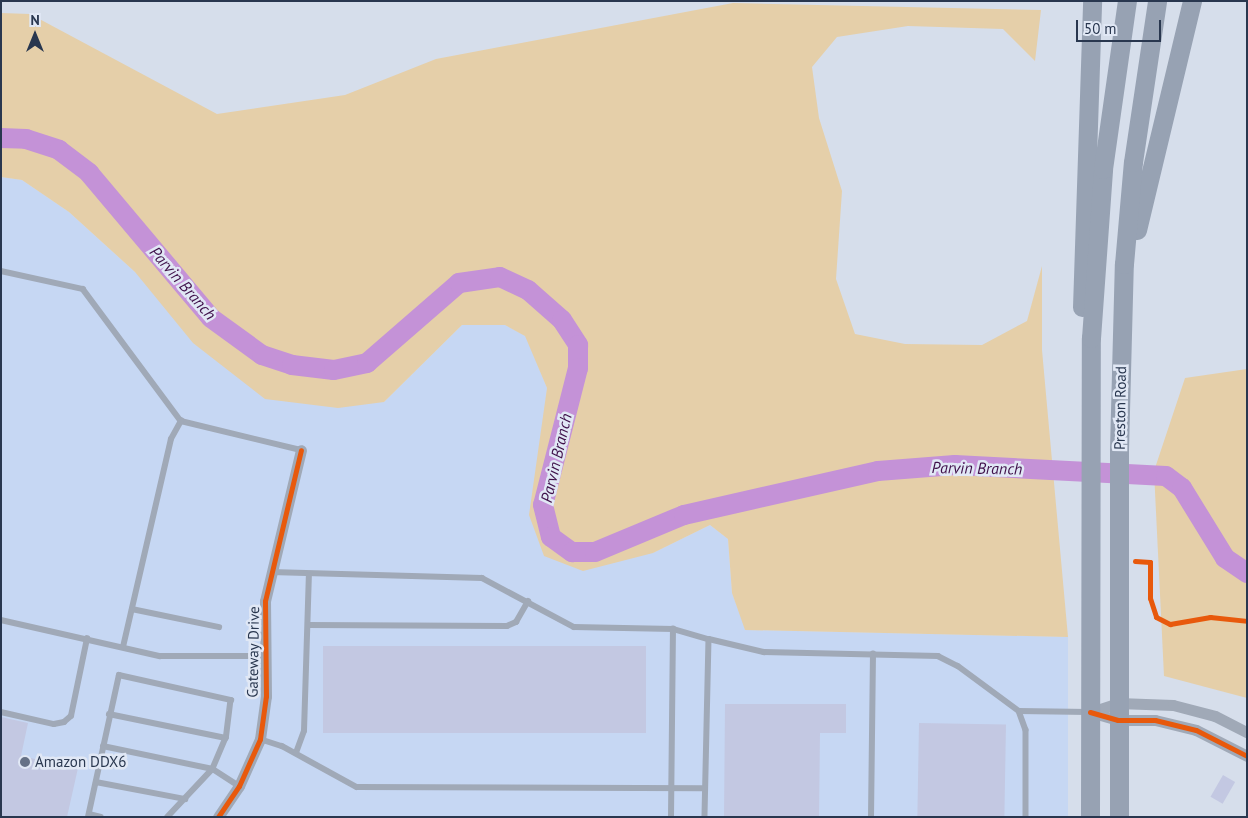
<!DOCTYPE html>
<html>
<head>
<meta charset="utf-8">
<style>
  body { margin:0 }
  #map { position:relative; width:1248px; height:818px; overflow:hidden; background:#d6deeb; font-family:"PT Sans",sans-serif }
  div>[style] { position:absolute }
  .built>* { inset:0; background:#c6d7f3 }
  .green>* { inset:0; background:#e5cfa9 }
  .river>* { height:20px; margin:-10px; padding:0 10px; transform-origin:10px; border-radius:10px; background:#c492d7 }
  .building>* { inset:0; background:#c3c8e2; transform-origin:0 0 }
  .service>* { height:5.5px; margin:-2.75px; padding:0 2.75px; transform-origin:2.75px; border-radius:2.75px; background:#a0a9b7 }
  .minor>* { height:11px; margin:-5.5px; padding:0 5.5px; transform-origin:5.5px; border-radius:5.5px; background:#a0a9b7 }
  .primary>* { height:19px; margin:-9.5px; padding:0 9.5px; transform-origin:9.5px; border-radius:9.5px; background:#97a2b3 }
  .cycleway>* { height:5px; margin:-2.5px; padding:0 2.5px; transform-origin:2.5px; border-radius:2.5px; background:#e8590c }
  .dots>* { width:14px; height:14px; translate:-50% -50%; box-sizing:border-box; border:2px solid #e1e8f5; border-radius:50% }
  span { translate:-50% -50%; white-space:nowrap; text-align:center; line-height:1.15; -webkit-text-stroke:5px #e1e8f5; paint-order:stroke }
  .street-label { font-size:15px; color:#29374f }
  .poi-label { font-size:15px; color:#29374f }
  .left { translate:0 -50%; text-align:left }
  .water-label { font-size:16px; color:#3f104a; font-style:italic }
  .frame { position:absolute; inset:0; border:2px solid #29374f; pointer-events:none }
  .north { position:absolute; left:10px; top:10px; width:50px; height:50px; -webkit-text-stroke:4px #e1e8f5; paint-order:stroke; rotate:0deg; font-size:14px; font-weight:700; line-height:20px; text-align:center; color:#29374f }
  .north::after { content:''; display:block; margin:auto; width:18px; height:22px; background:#29374f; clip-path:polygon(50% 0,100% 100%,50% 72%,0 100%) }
  .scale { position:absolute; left:1076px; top:20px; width:85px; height:22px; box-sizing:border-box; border:2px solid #29374f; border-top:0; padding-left:6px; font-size:15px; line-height:18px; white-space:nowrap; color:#29374f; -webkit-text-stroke:4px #e1e8f5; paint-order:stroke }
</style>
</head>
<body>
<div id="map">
  <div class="built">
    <div style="clip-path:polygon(1px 177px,22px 180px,69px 212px,135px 272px,384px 402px,462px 325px,505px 325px,526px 336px,547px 388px,542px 435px,653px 553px,710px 525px,728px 539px,732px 593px,746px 630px,1068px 637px,1068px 817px,1px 817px)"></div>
  </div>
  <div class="green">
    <div style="clip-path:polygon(733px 3px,1041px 10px,1035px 61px,1003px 29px,908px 26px,837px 37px,812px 67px,819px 118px,842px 191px,836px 279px,855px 334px,905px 344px,982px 345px,1027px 321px,1042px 266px,1042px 350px,1068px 637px,745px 630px,732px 593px,728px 539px,710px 525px,653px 553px,583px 571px,544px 556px,529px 515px,547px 388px,525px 336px,505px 325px,462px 325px,384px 402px,338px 408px,265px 399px,193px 343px,135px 272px,69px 212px,22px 180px,1px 177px,1px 13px,30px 14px,217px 114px,345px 95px,436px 59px)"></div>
    <div style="clip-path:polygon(1247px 369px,1247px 698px,1164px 676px,1154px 471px,1185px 378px)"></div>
  </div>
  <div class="river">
    <div style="left:1px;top:138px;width:25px;rotate:2deg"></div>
    <div style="left:26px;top:139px;width:35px;rotate:18deg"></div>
    <div style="left:59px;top:150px;width:38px;rotate:37deg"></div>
    <div style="left:89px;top:173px;width:189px;rotate:49.9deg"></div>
    <div style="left:211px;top:318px;width:63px;rotate:36deg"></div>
    <div style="left:262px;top:355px;width:32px;rotate:18deg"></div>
    <div style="left:292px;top:365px;width:42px;rotate:6.8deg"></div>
    <div style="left:334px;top:370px;width:34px;rotate:-12deg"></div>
    <div style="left:367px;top:363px;width:122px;rotate:-41deg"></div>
    <div style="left:459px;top:283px;width:41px;rotate:-8.3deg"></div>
    <div style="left:500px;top:277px;width:31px;rotate:25deg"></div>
    <div style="left:528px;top:290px;width:45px;rotate:41.4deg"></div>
    <div style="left:562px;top:320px;width:30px;rotate:57deg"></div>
    <div style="left:578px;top:345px;width:23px;rotate:90deg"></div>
    <div style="left:578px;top:368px;width:141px;rotate:104.3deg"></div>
    <div style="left:543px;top:505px;width:33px;rotate:76deg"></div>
    <div style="left:551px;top:537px;width:26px;rotate:36deg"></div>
    <div style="left:572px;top:552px;width:23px"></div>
    <div style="left:595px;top:552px;width:96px;rotate:-22.6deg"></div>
    <div style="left:684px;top:515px;width:199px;rotate:-12.8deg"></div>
    <div style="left:878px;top:471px;width:77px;rotate:-4.5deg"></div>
    <div style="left:955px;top:465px;width:211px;rotate:3deg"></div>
    <div style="left:1166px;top:476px;width:20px;rotate:37deg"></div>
    <div style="left:1182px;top:488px;width:82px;rotate:58.4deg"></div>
    <div style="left:1225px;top:558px;width:27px;rotate:34deg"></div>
  </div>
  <div class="building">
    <div style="left:323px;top:646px;width:323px;height:87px"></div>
    <div style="clip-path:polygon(725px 704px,846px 704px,846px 733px,820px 733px,819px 817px,724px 817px)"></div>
    <div style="clip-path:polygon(1px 717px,28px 723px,21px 756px,78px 768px,67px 817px,1px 817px)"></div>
    <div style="left:919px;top:723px;width:87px;height:94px;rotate:1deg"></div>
    <div style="left:1223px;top:775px;width:14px;height:25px;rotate:30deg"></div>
  </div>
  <div class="service">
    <div style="left:1px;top:271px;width:84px;rotate:12.4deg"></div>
    <div style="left:83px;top:289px;width:164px;rotate:53.4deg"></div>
    <div style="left:181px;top:421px;width:123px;rotate:13.6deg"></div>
    <div style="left:271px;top:572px;width:211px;rotate:1.6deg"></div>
    <div style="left:482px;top:578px;width:104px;rotate:28deg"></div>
    <div style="left:574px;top:627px;width:99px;rotate:1.2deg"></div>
    <div style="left:673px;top:629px;width:37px;rotate:16deg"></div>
    <div style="left:709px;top:639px;width:178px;rotate:91.3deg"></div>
    <div style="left:132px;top:609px;width:89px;rotate:11.7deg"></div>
    <div style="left:1px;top:620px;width:163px;rotate:12.8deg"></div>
    <div style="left:160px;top:656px;width:106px"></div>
    <div style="left:308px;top:625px;width:199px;rotate:0.3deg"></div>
    <div style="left:507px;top:626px;width:10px;rotate:-24deg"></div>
    <div style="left:516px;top:622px;width:24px;rotate:-60deg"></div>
    <div style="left:709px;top:639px;width:57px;rotate:13.3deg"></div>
    <div style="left:764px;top:652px;width:174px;rotate:1.3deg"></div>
    <div style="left:938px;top:656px;width:22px;rotate:27deg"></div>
    <div style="left:958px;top:666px;width:76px;rotate:36.4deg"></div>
    <div style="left:1019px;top:711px;width:20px;rotate:70deg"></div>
    <div style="left:1026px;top:730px;width:87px;rotate:90deg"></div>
    <div style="left:123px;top:647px;width:213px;rotate:-77deg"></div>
    <div style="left:171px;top:439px;width:21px;rotate:-61deg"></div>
    <div style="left:1019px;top:711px;width:69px;rotate:0.8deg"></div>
    <div style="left:1px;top:712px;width:54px;rotate:12.8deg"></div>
    <div style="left:54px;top:724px;width:10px;rotate:-11deg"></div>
    <div style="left:64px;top:722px;width:9px;rotate:-41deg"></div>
    <div style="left:71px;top:716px;width:79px;rotate:-78.3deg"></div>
    <div style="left:109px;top:714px;width:119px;rotate:11.6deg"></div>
    <div style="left:260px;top:739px;width:23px;rotate:18deg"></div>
    <div style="left:282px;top:746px;width:85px;rotate:28.7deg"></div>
    <div style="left:357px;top:787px;width:348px;rotate:0.2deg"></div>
    <div style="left:103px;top:746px;width:112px;rotate:11.8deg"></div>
    <div style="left:213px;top:769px;width:31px;rotate:33deg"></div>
    <div style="left:296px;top:753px;width:23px;rotate:-70deg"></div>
    <div style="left:304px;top:731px;width:155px;rotate:-88.2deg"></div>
    <div style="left:96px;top:782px;width:91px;rotate:10.8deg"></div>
    <div style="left:89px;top:814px;width:12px;rotate:14deg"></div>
    <div style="left:88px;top:817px;width:145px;rotate:-77.7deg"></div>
    <div style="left:119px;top:675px;width:115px;rotate:12.6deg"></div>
    <div style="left:231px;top:700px;width:38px;rotate:97deg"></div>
    <div style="left:226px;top:738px;width:34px;rotate:113deg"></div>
    <div style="left:213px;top:769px;width:66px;rotate:133.2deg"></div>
    <div style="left:671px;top:817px;width:188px;rotate:-89.4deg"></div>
    <div style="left:871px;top:817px;width:163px;rotate:-89.3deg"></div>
  </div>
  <div class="minor">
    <div style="left:1090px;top:712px;width:29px;rotate:16deg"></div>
    <div style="left:1118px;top:720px;width:37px"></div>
    <div style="left:1155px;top:720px;width:42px;rotate:13.7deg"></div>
    <div style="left:1196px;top:730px;width:57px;rotate:27deg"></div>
    <div style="left:1091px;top:712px;width:28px;rotate:-18deg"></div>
    <div style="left:1118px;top:703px;width:55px;rotate:2.1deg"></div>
    <div style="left:1173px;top:705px;width:43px;rotate:14.7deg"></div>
    <div style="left:1215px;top:716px;width:36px;rotate:27deg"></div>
    <div style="left:218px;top:817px;width:37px;rotate:-56deg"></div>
    <div style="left:239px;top:786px;width:51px;rotate:-65.9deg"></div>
    <div style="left:260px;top:739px;width:43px;rotate:-82.1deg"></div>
    <div style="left:266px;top:696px;width:95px;rotate:-90.6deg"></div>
    <div style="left:265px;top:601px;width:155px;rotate:-76.6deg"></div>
  </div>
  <div class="primary">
    <div style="left:1137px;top:230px;width:236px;rotate:-76.5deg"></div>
    <div style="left:1082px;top:307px;width:306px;rotate:-88.1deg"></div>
    <div style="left:1090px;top:817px;width:479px;rotate:-89.9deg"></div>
    <div style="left:1091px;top:338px;width:169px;rotate:-85.9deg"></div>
    <div style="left:1103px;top:169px;width:170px;rotate:-81.9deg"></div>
    <div style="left:1119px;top:817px;width:368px;rotate:-90deg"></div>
    <div style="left:1119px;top:449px;width:185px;rotate:-88.5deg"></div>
    <div style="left:1124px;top:264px;width:102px;rotate:-85deg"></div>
    <div style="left:1133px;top:162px;width:163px;rotate:-81.5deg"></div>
  </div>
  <div class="cycleway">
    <div style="left:1135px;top:561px;width:15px;rotate:4deg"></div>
    <div style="left:1150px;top:562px;width:36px;rotate:90deg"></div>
    <div style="left:1150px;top:598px;width:20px;rotate:72deg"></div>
    <div style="left:1156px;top:617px;width:16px;rotate:27deg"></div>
    <div style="left:1170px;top:624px;width:41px;rotate:-9.9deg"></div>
    <div style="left:1210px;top:617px;width:37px;rotate:6deg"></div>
    <div style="left:1090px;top:712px;width:29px;rotate:16deg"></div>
    <div style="left:1118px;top:720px;width:37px"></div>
    <div style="left:1155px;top:720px;width:42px;rotate:13.7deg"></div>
    <div style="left:1196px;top:730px;width:57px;rotate:27deg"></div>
    <div style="left:218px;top:817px;width:37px;rotate:-56deg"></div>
    <div style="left:239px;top:786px;width:51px;rotate:-65.9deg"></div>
    <div style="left:260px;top:739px;width:43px;rotate:-82.1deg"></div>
    <div style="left:266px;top:696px;width:95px;rotate:-90.6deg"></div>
    <div style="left:265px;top:601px;width:155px;rotate:-76.6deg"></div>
  </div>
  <div class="dots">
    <div style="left:25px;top:762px;background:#667186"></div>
  </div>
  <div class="street-label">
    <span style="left:1120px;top:408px;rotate:-89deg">Preston Road</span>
    <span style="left:253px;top:652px;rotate:-89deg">Gateway Drive</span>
  </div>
  <div class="poi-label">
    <span class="left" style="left:35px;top:762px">Amazon DDX6</span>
  </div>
  <div class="water-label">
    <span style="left:183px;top:283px;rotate:49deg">Parvin Branch</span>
    <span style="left:556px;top:458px;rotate:-77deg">Parvin Branch</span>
    <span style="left:977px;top:468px;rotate:1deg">Parvin Branch</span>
  </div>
  <div class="frame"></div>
  <div class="north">N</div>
  <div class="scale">50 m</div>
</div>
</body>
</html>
